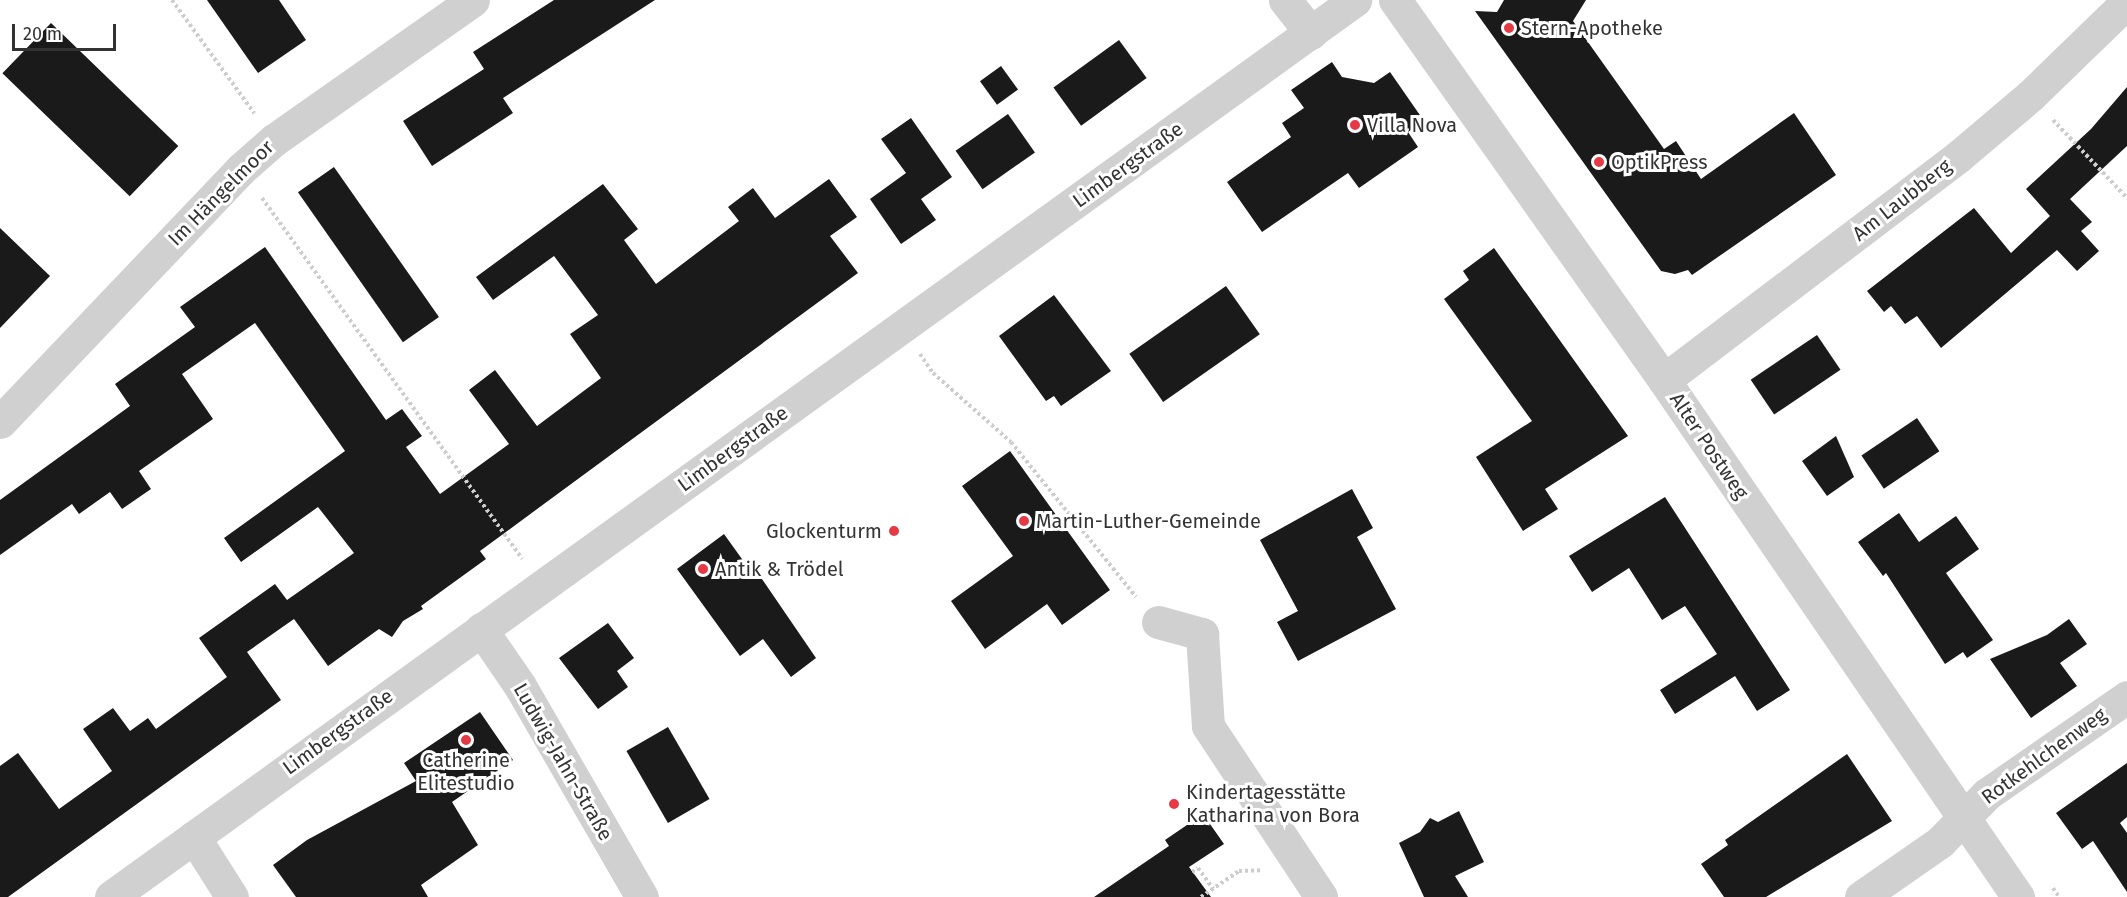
<!DOCTYPE html>
<html>
<head>
<meta charset="utf-8">
<style>
  body { margin:0 }
  #map { position:relative; width:2127px; height:897px; overflow:hidden; background:#fff; font-family:"Fira Sans",sans-serif }
  div>[style] { position:absolute }
  .building>* { inset:0; background:#1a1a1a; transform-origin:0 0 }
  .path>* { height:4px; margin-top:-2px; transform-origin:0; background:repeating-linear-gradient(90deg,#cdcdcd 0 3px,transparent 0 6px) }
  .minor>* { height:33px; margin:-16.5px; padding:0 16.5px; transform-origin:16.5px; border-radius:16.5px; background:#d0d0d0 }
  .dots>* { width:16px; height:16px; translate:-50% -50%; box-sizing:border-box; border:3px solid #fff; border-radius:50% }
  span { translate:-50% -50%; white-space:nowrap; text-align:center; line-height:1.15; -webkit-text-stroke:6px #fff; paint-order:stroke }
  .poi-label { font-size:20px; color:#333 }
  .left { translate:0 -50%; text-align:left }
  .right { translate:-100% -50%; text-align:right }
  .street-label { font-size:20px; color:#333 }
  .scale { position:absolute; left:12px; top:24px; width:104px; height:27px; box-sizing:border-box; border:3px solid #333; border-top:0; padding-left:8px; font-size:18px; line-height:21px; white-space:nowrap; color:#333; -webkit-text-stroke:4px #fff; paint-order:stroke }
</style>
</head>
<body>
<div id="map">
  <div class="building">
    <div style="clip-path:polygon(207px 0,279px 0,306px 40px,258px 73px)"></div>
    <div style="clip-path:polygon(554px 0,655px 0,503px 98px,513px 113px,432px 166px,403px 121px,484px 69px,473px 52px)"></div>
    <div style="clip-path:polygon(1504px 0,1586px 0,1573px 21px,1664px 149px,1676px 141px,1701px 179px,1794px 113px,1836px 175px,1692px 275px,1688px 270px,1675px 274px,1661px 271px,1475px 11px,1497px 12px)"></div>
    <div style="left:51px;top:23px;width:177px;height:70px;rotate:44deg"></div>
    <div style="left:1119px;top:40px;width:47px;height:81px;rotate:54deg"></div>
    <div style="clip-path:polygon(1332px 62px,1342px 77px,1374px 83px,1390px 72px,1424px 121px,1408px 132px,1418px 147px,1359px 188px,1348px 173px,1262px 232px,1227px 182px,1291px 137px,1282px 123px,1304px 108px,1291px 90px)"></div>
    <div style="left:1001px;top:66px;width:29px;height:26px;rotate:54deg"></div>
    <div style="clip-path:polygon(2127px 87px,2127px 146px,2070px 199px,2092px 222px,2081px 231px,2099px 251px,2077px 271px,2057px 250px,1941px 348px,1917px 316px,1905px 324px,1891px 306px,1884px 312px,1867px 291px,1974px 208px,2011px 253px,2050px 216px,2026px 189px,2091px 129px)"></div>
    <div style="left:1008px;top:114px;width:47px;height:64px;rotate:55deg"></div>
    <div style="clip-path:polygon(911px 118px,952px 177px,921px 199px,936px 220px,901px 244px,870px 199px,906px 173px,881px 139px)"></div>
    <div style="left:334px;top:167px;width:183px;height:44px;rotate:55deg"></div>
    <div style="clip-path:polygon(829px 179px,857px 217px,830px 236px,858px 273px,480px 551px,486px 559px,421px 606px,423px 609px,403px 621px,392px 637px,379px 629px,328px 666px,294px 619px,247px 652px,281px 700px,8px 897px,0 897px,0 766px,18px 753px,59px 809px,112px 771px,83px 729px,113px 708px,130px 731px,148px 718px,156px 729px,227px 677px,199px 638px,275px 584px,287px 600px,354px 553px,318px 507px,241px 562px,224px 538px,345px 451px,255px 323px,182px 374px,213px 419px,139px 471px,151px 489px,122px 509px,110px 492px,79px 514px,72px 504px,0 555px,0 500px,130px 406px,115px 384px,195px 327px,180px 307px,265px 247px,386px 420px,402px 409px,422px 436px,406px 447px,440px 494px,509px 444px,469px 390px,495px 370px,537px 426px,601px 378px,570px 334px,598px 315px,554px 256px,493px 300px,476px 277px,603px 184px,638px 229px,624px 240px,656px 284px,739px 221px,728px 207px,753px 188px,775px 218px)"></div>
    <div style="clip-path:polygon(0 228px,50px 276px,0 328px)"></div>
    <div style="clip-path:polygon(1494px 248px,1628px 436px,1545px 489px,1558px 509px,1523px 531px,1476px 457px,1532px 421px,1444px 299px,1469px 280px,1463px 271px)"></div>
    <div style="left:1226px;top:286px;width:59px;height:118px;rotate:55deg"></div>
    <div style="clip-path:polygon(1054px 295px,1111px 371px,1061px 406px,1054px 396px,1046px 401px,999px 336px)"></div>
    <div style="left:1817px;top:335px;width:42px;height:80px;rotate:56deg"></div>
    <div style="left:1917px;top:418px;width:40px;height:67px;rotate:56deg"></div>
    <div style="clip-path:polygon(1836px 436px,1854px 477px,1827px 496px,1802px 461px)"></div>
    <div style="clip-path:polygon(1010px 451px,1110px 590px,1062px 625px,1047px 604px,985px 649px,951px 601px,1013px 556px,962px 486px)"></div>
    <div style="clip-path:polygon(1352px 489px,1373px 528px,1357px 537px,1396px 609px,1298px 661px,1277px 622px,1298px 611px,1260px 540px)"></div>
    <div style="clip-path:polygon(1665px 497px,1790px 690px,1757px 711px,1735px 676px,1675px 714px,1660px 690px,1717px 654px,1685px 606px,1662px 620px,1629px 568px,1592px 592px,1569px 556px)"></div>
    <div style="clip-path:polygon(1899px 513px,1919px 542px,1956px 516px,1979px 549px,1946px 573px,1993px 640px,1967px 658px,1963px 652px,1945px 664px,1886px 573px,1883px 576px,1858px 542px)"></div>
    <div style="clip-path:polygon(724px 534px,747px 566px,751px 563px,816px 658px,791px 677px,763px 639px,740px 656px,677px 569px)"></div>
    <div style="clip-path:polygon(2069px 619px,2087px 644px,2060px 663px,2077px 686px,2031px 718px,1990px 659px,2047px 635px)"></div>
    <div style="clip-path:polygon(608px 623px,634px 658px,617px 671px,628px 687px,598px 709px,559px 658px)"></div>
    <div style="clip-path:polygon(480px 712px,513px 760px,452px 802px,478px 845px,421px 885px,428px 897px,296px 897px,273px 865px,307px 840px,416px 781px,404px 763px)"></div>
    <div style="left:668px;top:727px;width:83px;height:48px;rotate:60deg"></div>
    <div style="clip-path:polygon(1847px 754px,1892px 821px,1766px 897px,1724px 897px,1701px 864px,1728px 845px,1725px 840px)"></div>
    <div style="clip-path:polygon(2127px 763px,2127px 817px,2120px 823px,2127px 833px,2127px 892px,2093px 841px,2082px 849px,2056px 813px)"></div>
    <div style="clip-path:polygon(1459px 811px,1484px 862px,1455px 876px,1468px 897px,1424px 897px,1399px 843px,1420px 832px,1430px 818px,1438px 822px)"></div>
    <div style="clip-path:polygon(1203px 814px,1224px 844px,1189px 867px,1211px 897px,1094px 897px,1169px 846px,1165px 840px)"></div>
  </div>
  <div class="path">
    <div style="left:172px;top:0;width:140px;rotate:54deg"></div>
    <div style="left:2053px;top:120px;width:108px;rotate:46.5deg"></div>
    <div style="left:262px;top:198px;width:445px;rotate:54.2deg"></div>
    <div style="left:920px;top:354px;width:23px;rotate:56deg"></div>
    <div style="left:933px;top:373px;width:104px;rotate:41.5deg"></div>
    <div style="left:1011px;top:442px;width:199px;rotate:51.1deg"></div>
    <div style="left:1192px;top:872px;width:7px;rotate:-34deg"></div>
    <div style="left:1198px;top:868px;width:26px;rotate:54deg"></div>
    <div style="left:2053px;top:888px;width:11px;rotate:56deg"></div>
    <div style="left:1201px;top:897px;width:46px;rotate:-34.4deg"></div>
    <div style="left:1239px;top:871px;width:24px;rotate:-2deg"></div>
  </div>
  <div class="minor">
    <div style="left:1285px;top:0;width:42px;rotate:51.8deg"></div>
    <div style="left:1395px;top:0;width:466px;rotate:54.7deg"></div>
    <div style="left:1664px;top:380px;width:627px;rotate:55.6deg"></div>
    <div style="left:1664px;top:380px;width:370px;rotate:-37.2deg"></div>
    <div style="left:1959px;top:156px;width:93px;rotate:-40.2deg"></div>
    <div style="left:2030px;top:96px;width:135px;rotate:-44.1deg"></div>
    <div style="left:0;top:422px;width:349px;rotate:-46.4deg"></div>
    <div style="left:241px;top:169px;width:44px;rotate:-41.3deg"></div>
    <div style="left:274px;top:140px;width:243px;rotate:-35.1deg"></div>
    <div style="left:1158px;top:622px;width:46px;rotate:15.3deg"></div>
    <div style="left:1202px;top:634px;width:92px;rotate:86.3deg"></div>
    <div style="left:1208px;top:726px;width:205px;rotate:56.5deg"></div>
    <div style="left:481px;top:629px;width:69px;rotate:55.6deg"></div>
    <div style="left:520px;top:686px;width:244px;rotate:60deg"></div>
    <div style="left:194px;top:837px;width:71px;rotate:57.7deg"></div>
    <div style="left:111px;top:897px;width:1534px;rotate:-35.79deg"></div>
    <div style="left:1861px;top:897px;width:96px;rotate:-34.8deg"></div>
    <div style="left:1940px;top:842px;width:67px;rotate:-45.6deg"></div>
    <div style="left:1987px;top:794px;width:170px;rotate:-34.7deg"></div>
  </div>
  <div class="dots">
    <div style="left:1509px;top:28px;background:#e63946"></div>
    <div style="left:1355px;top:125px;background:#e63946"></div>
    <div style="left:1599px;top:162px;background:#e63946"></div>
    <div style="left:1024px;top:521px;background:#e63946"></div>
    <div style="left:894px;top:531px;background:#e63946"></div>
    <div style="left:703px;top:569px;background:#e63946"></div>
    <div style="left:466px;top:740px;background:#e63946"></div>
    <div style="left:1174px;top:804px;background:#e63946"></div>
  </div>
  <div class="poi-label">
    <span class="left" style="left:1521px;top:28px">Stern-Apotheke</span>
    <span class="left" style="left:1367px;top:125px">Villa Nova</span>
    <span class="left" style="left:1611px;top:162px">OptikPress</span>
    <span class="left" style="left:1036px;top:521px">Martin-Luther-Gemeinde</span>
    <span class="right" style="left:882px;top:531px">Glockenturm</span>
    <span class="left" style="left:715px;top:569px">Antik &amp; Trödel</span>
    <span style="left:466px;top:772px">Catherine<br>Elitestudio</span>
    <span class="left" style="left:1186px;top:804px">Kindertagesstätte<br>Katharina von Bora</span>
  </div>
  <div class="street-label">
    <span style="left:1128px;top:165px;rotate:-36deg">Limbergstraße</span>
    <span style="left:221px;top:193px;rotate:-45deg">Im Hängelmoor</span>
    <span style="left:1902px;top:200px;rotate:-38deg">Am Laubberg</span>
    <span style="left:1709px;top:446px;rotate:56deg">Alter Postweg</span>
    <span style="left:733px;top:449px;rotate:-36deg">Limbergstraße</span>
    <span style="left:338px;top:732px;rotate:-36deg">Limbergstraße</span>
    <span style="left:2044px;top:756px;rotate:-36deg">Rotkehlchenweg</span>
    <span style="left:563px;top:762px;rotate:60deg">Ludwig-Jahn-Straße</span>
  </div>
  <div class="scale">20 m</div>
</div>
</body>
</html>
